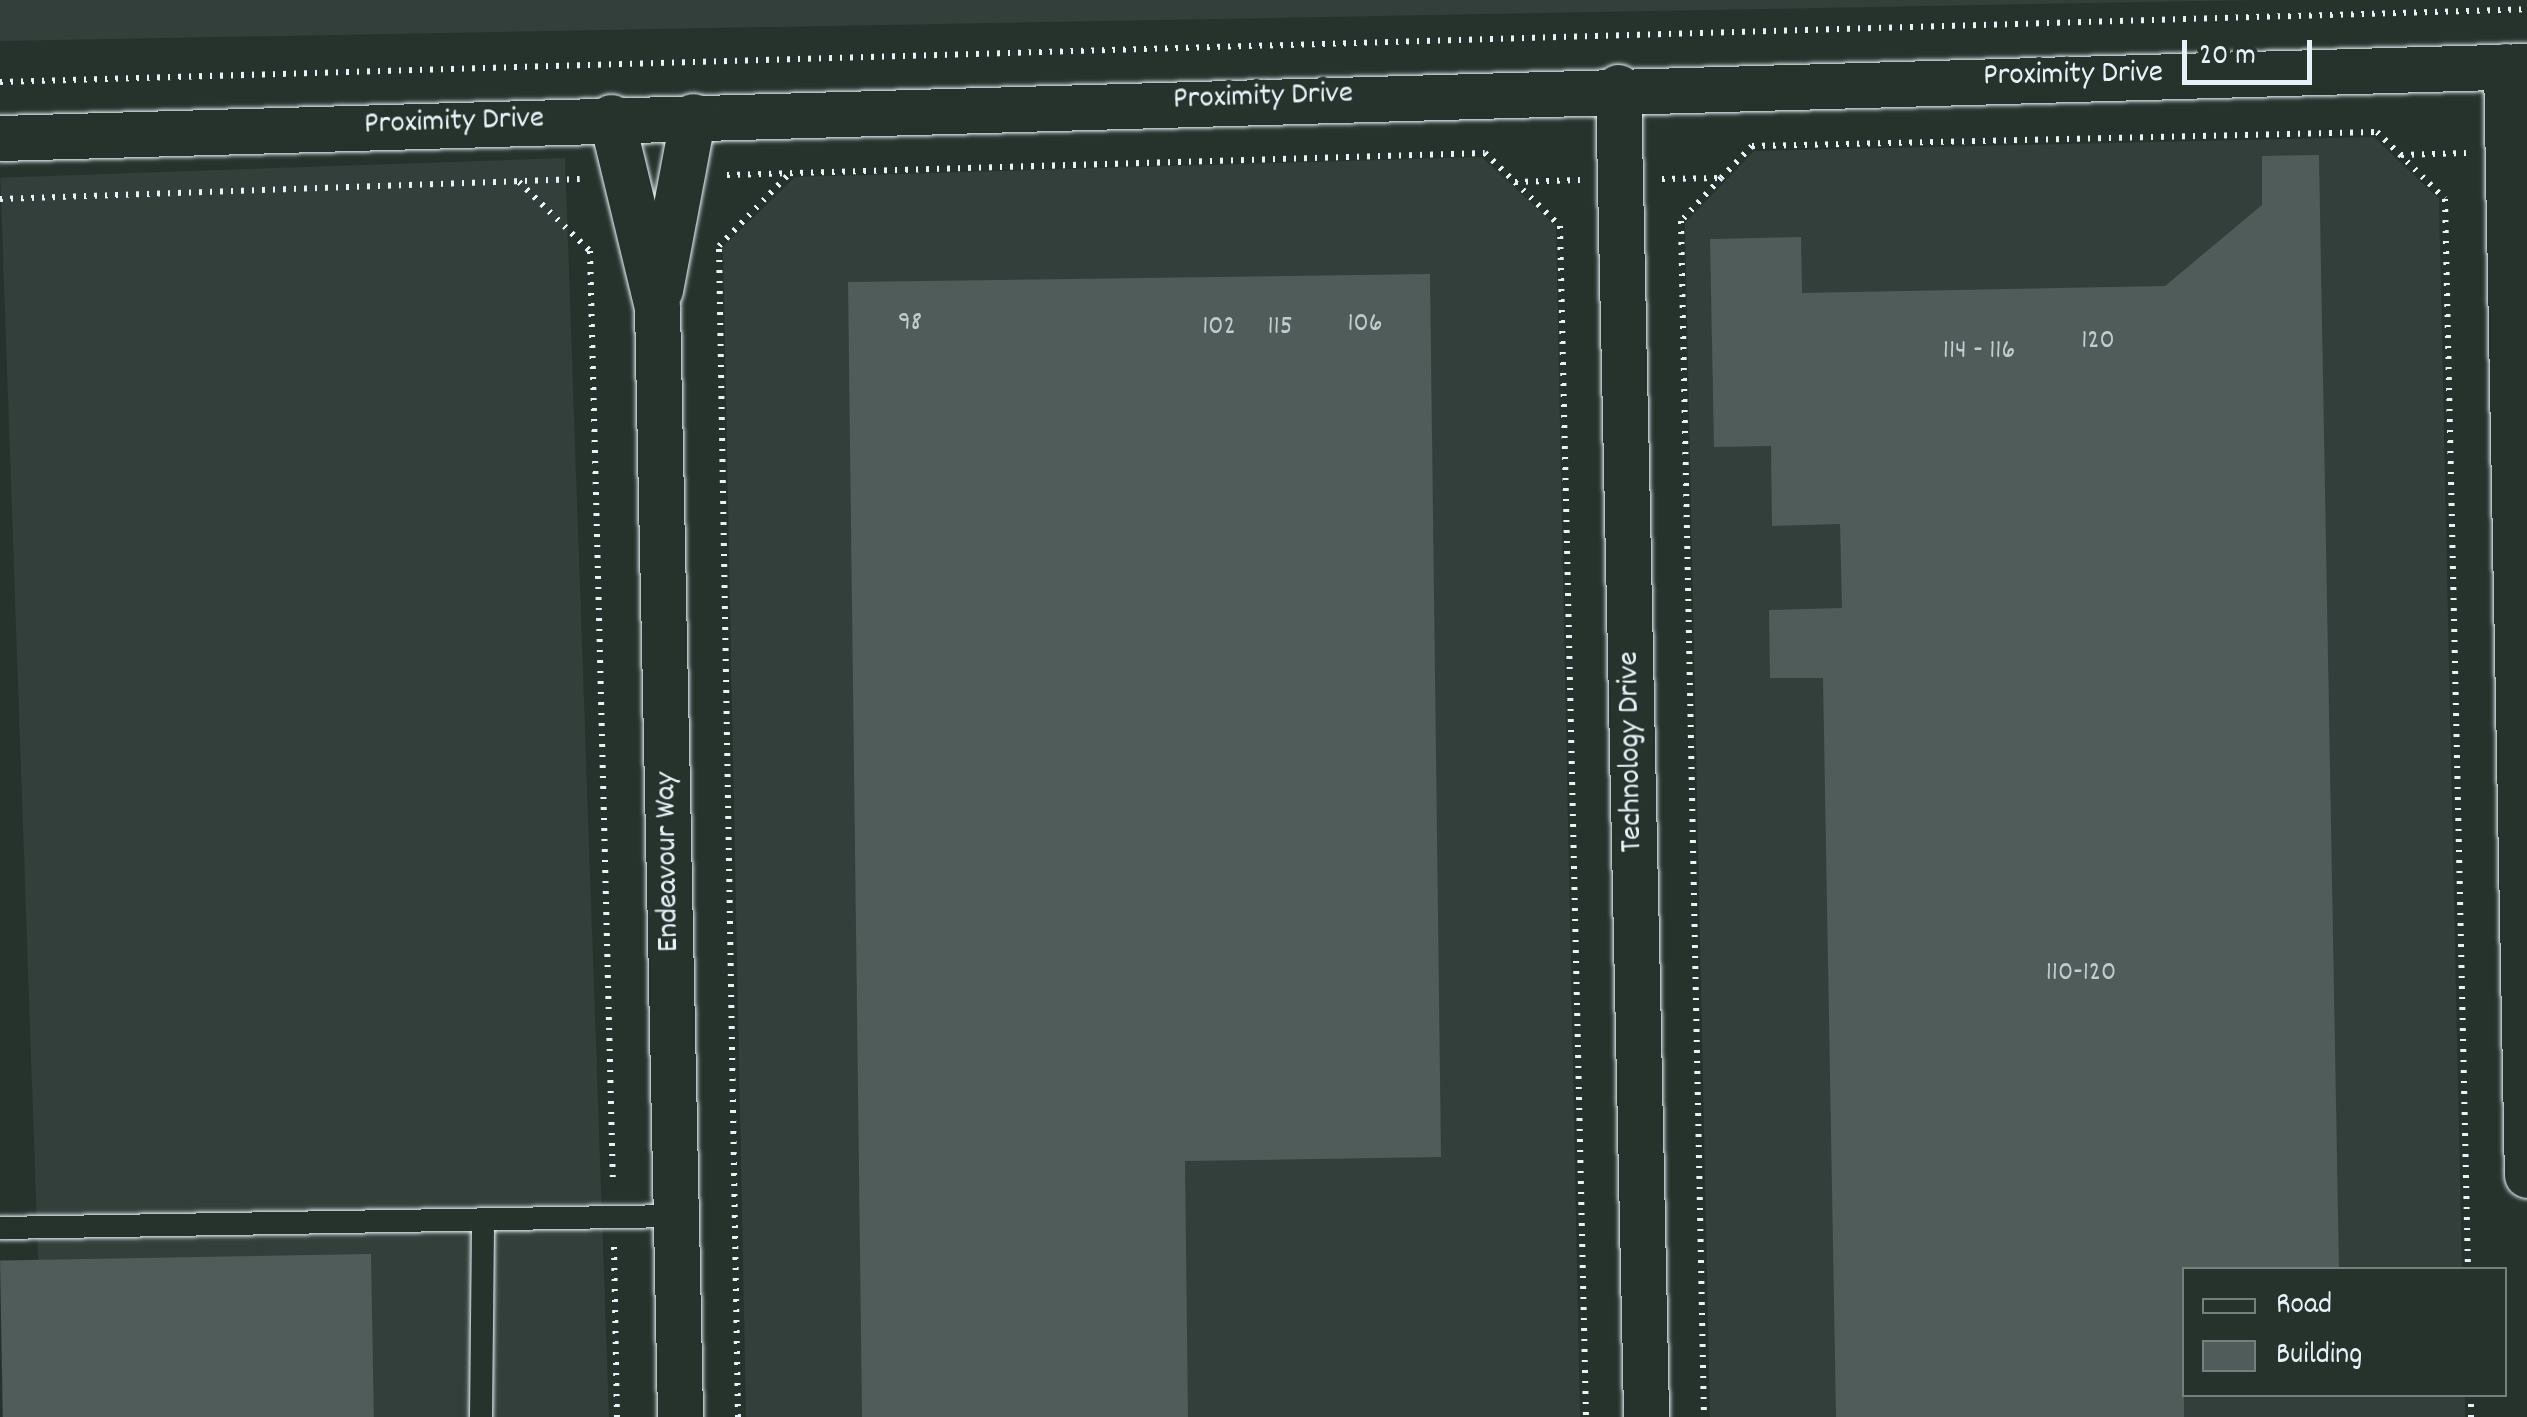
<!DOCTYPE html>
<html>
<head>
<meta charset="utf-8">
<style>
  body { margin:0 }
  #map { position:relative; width:2527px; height:1417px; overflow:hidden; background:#26332d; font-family:Dekko,sans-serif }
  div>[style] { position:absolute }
  .built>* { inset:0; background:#333f3a; transform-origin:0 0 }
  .building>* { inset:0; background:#505c59; transform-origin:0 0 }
  .path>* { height:6px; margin-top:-3px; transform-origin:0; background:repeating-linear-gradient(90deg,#e8f1f8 0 2.5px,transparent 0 10.5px) }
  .roads { filter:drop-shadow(0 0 2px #e8f1f8) drop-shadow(0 0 2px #e8f1f8) }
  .service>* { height:22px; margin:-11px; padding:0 11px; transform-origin:11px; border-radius:11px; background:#26332d }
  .minor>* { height:45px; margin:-22.5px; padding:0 22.5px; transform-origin:22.5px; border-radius:22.5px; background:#26332d }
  span { translate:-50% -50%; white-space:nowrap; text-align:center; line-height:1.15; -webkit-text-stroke:9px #26332d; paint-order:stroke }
  .number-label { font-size:28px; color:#c2ccd0 }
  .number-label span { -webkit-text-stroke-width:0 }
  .street-label { font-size:32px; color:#e8f1f8 }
  .legend { position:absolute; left:2182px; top:1267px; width:325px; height:130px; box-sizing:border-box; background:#26332d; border:2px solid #747f7e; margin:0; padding:12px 18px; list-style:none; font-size:30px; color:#e8f1f8 }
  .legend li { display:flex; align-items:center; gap:20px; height:50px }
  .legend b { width:50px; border:2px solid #747f7e }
  .scale { position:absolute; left:2182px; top:40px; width:130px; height:45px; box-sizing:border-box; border:5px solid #e8f1f8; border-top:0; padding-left:12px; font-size:30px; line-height:35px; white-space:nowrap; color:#e8f1f8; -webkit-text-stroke:8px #26332d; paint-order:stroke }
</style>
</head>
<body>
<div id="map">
  <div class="built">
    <div style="clip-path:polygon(0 0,2257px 0,0 41px)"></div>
    <div style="clip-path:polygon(2374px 137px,2439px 199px,2462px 1269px,2184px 1270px,2184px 1394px,2465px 1395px,2465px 1417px,1710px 1417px,1685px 223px,1754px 151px)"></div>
    <div style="clip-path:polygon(1482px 157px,1556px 226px,1580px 1417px,746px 1417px,723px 247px,795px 177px)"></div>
    <div style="left:565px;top:158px;width:1260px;height:565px;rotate:88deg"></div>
  </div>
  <div class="building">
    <div style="clip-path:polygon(2319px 155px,2339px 1270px,2184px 1270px,2184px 1417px,1836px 1417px,1823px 678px,1770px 678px,1769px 610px,1842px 608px,1840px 524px,1772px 526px,1771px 446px,1714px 447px,1710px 239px,1801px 237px,1802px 293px,2165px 286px,2262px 205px,2262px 156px)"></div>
    <div style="clip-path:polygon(1430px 274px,1441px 1157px,1185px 1161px,1188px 1417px,862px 1417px,848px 282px)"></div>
    <div style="left:371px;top:1254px;width:163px;height:371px;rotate:89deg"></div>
  </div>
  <div class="path">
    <div style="left:0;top:82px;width:2528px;rotate:-1.65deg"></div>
    <div style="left:2401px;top:155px;width:65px;rotate:-1.8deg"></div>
    <div style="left:727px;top:175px;width:758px;rotate:-1.66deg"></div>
    <div style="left:1485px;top:153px;width:105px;rotate:44.2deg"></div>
    <div style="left:1560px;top:226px;width:1191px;rotate:88.75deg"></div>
    <div style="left:1721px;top:178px;width:45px;rotate:-45.9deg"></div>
    <div style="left:1752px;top:146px;width:625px;rotate:-1.28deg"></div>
    <div style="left:2377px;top:132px;width:95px;rotate:44.6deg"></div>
    <div style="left:2445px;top:199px;width:1071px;rotate:88.77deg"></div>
    <div style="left:1662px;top:179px;width:59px;rotate:-1deg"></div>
    <div style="left:1721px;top:178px;width:59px;rotate:132.9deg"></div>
    <div style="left:1681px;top:221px;width:1196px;rotate:88.9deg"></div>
    <div style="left:519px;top:182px;width:99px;rotate:44.2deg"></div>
    <div style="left:590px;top:251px;width:934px;rotate:88.59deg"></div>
    <div style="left:1515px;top:182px;width:65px;rotate:-1.8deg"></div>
    <div style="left:0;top:199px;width:580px;rotate:-1.97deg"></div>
    <div style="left:614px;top:1247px;width:170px;rotate:89deg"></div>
    <div style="left:2471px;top:1394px;width:23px;rotate:90deg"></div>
    <div style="left:738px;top:1417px;width:1171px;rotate:-90.93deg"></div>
    <div style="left:719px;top:246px;width:102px;rotate:-45.8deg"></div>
  </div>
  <div class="roads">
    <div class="service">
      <div style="left:0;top:1228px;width:676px;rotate:-1.02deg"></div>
      <div style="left:481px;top:1417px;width:198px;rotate:-89.4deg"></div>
    </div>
    <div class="minor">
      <div style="left:2506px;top:66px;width:1109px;rotate:88.92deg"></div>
      <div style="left:1618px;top:87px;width:1330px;rotate:88.79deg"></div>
      <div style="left:611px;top:117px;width:195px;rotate:76.4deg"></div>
      <div style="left:657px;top:307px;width:1110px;rotate:88.81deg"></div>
      <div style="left:0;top:138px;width:2528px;rotate:-1.63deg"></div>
      <div style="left:660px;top:290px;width:177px;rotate:-79.3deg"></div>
    </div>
  </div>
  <div class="number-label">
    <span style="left:910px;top:324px">98</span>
    <span style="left:1365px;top:325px">106</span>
    <span style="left:1219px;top:328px">102</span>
    <span style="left:1280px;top:328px">115</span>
    <span style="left:2098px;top:342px">120</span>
    <span style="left:1979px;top:352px">114 - 116</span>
    <span style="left:2081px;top:974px">110-120</span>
  </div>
  <div class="street-label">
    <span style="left:2073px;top:76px;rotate:-1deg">Proximity Drive</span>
    <span style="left:1263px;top:98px;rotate:-2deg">Proximity Drive</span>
    <span style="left:454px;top:123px;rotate:-2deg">Proximity Drive</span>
    <span style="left:1632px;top:752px;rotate:-91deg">Technology Drive</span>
    <span style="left:669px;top:862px;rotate:-91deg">Endeavour Way</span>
  </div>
  <ul class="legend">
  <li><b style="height:12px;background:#26332d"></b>Road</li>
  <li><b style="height:28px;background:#505c59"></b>Building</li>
  </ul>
  <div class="scale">20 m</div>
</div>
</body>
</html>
